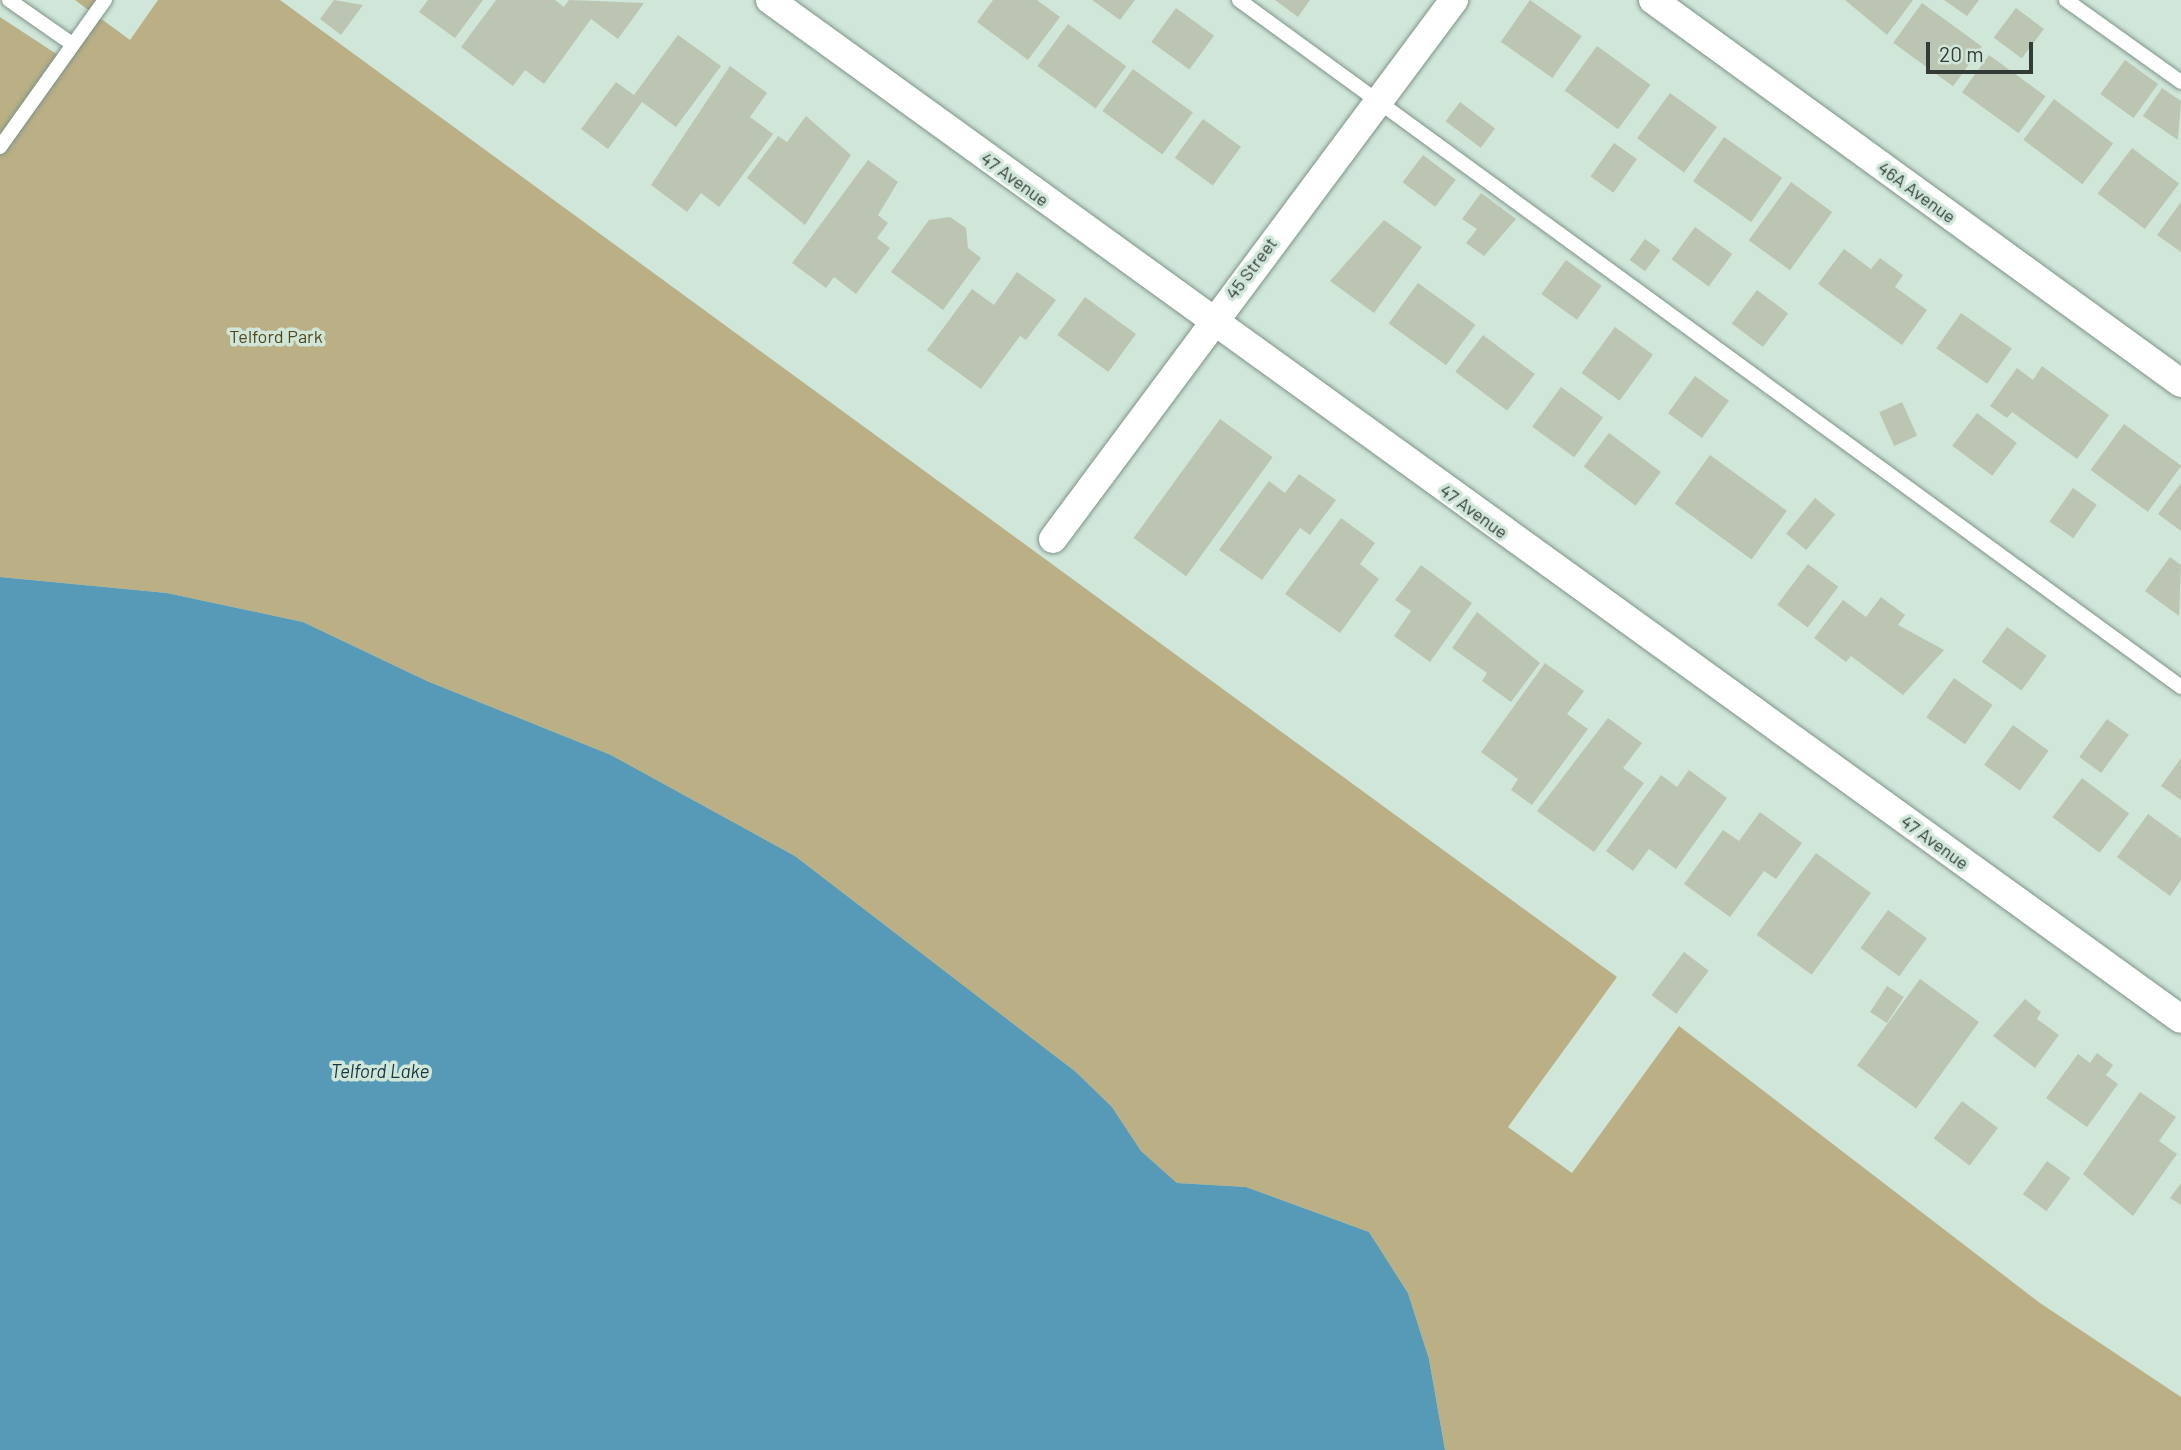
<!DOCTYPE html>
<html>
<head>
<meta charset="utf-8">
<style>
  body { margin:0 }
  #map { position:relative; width:2181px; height:1450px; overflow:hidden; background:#d0e6d9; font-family:Barlow,sans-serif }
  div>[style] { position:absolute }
  .green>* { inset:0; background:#bbb085 }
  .water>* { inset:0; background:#569ab7 }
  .building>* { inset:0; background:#bcc5b2; transform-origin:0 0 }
  .roads { filter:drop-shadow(0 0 2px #7e9388) drop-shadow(0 0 2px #7e9388) }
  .service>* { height:14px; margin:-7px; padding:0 7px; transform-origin:7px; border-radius:7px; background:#fff }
  .minor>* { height:28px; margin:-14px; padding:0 14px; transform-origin:14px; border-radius:14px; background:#fff }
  span { translate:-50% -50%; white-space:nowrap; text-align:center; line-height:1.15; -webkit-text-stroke:7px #d0e6d9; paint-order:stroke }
  .street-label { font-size:18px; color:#323b36 }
  .park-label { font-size:18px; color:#54481a }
  .water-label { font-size:19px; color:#153542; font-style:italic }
  .scale { position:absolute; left:1926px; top:42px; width:107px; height:32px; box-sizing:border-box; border:4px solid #323b36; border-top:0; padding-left:9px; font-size:21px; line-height:24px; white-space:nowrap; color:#323b36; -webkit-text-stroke:5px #d0e6d9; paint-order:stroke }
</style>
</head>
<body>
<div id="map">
  <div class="green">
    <div style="clip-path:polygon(75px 0,107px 0,96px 15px,130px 40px,158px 0,280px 0,1617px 977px,1508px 1127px,1572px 1173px,1679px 1026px,2040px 1303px,2181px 1397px,2181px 1450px,1445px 1450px,1429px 1359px,1408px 1293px,1369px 1232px,1246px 1187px,1177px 1183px,1141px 1151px,1112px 1107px,1076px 1072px,795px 856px,611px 755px,427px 681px,303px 622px,167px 593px,0 577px,0 17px,61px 57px,95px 15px)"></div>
  </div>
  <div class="water">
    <div style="clip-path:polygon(0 577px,167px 593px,303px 622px,427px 681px,611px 755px,795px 856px,1076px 1072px,1112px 1107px,1141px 1151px,1177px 1183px,1246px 1187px,1369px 1232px,1408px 1293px,1429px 1359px,1445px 1450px,0 1450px)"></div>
  </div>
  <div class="building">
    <div style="clip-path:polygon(334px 0,363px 5px,341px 35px,320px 19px)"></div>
    <div style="clip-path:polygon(428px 0,483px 0,455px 38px,419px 12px)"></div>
    <div style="clip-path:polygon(496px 0,555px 0,564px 7px,569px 0,644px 3px,618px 39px,591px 19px,544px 84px,525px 70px,513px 86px,461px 47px)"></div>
    <div style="clip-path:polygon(993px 0,1037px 0,1060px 17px,1028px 60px,977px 22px)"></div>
    <div style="clip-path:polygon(1092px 0,1135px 0,1120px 20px)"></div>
    <div style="clip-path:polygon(1275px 0,1310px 0,1298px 17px)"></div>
    <div style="left:1530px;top:0;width:63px;height:51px;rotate:35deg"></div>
    <div style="clip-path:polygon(1845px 0,1913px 0,1887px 35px)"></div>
    <div style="clip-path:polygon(1944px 0,1979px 0,1967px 16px)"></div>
    <div style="left:1922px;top:3px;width:74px;height:49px;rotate:36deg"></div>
    <div style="left:1176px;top:8px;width:47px;height:42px;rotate:36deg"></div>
    <div style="left:2016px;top:8px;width:35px;height:37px;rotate:37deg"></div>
    <div style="left:1068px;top:24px;width:72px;height:52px;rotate:36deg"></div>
    <div style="clip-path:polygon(678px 35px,721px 66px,676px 127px,642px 102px,608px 149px,581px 129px,616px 82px,634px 95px)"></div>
    <div style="left:1597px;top:46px;width:66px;height:55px;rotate:36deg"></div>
    <div style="left:1989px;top:55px;width:70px;height:46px;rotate:36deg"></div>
    <div style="left:2125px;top:60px;width:41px;height:42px;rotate:36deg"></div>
    <div style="clip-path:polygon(730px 66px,767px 93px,750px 117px,773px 134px,719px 207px,701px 193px,687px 212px,651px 185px)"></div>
    <div style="left:1133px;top:69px;width:74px;height:52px;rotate:36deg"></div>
    <div style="clip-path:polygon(2162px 88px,2181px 101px,2178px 140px,2143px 116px)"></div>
    <div style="left:1670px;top:93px;width:58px;height:56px;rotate:36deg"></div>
    <div style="left:2054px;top:99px;width:74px;height:51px;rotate:37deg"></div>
    <div style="left:1460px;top:102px;width:44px;height:24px;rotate:37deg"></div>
    <div style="clip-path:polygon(806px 116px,851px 155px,805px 225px,747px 178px,778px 136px,787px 142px)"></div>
    <div style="left:1203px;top:119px;width:47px;height:48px;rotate:36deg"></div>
    <div style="left:1724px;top:137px;width:71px;height:54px;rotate:35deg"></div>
    <div style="left:1614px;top:143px;width:28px;height:41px;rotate:35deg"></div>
    <div style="left:2132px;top:148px;width:59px;height:57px;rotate:37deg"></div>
    <div style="left:1423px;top:155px;width:41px;height:34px;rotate:37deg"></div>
    <div style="clip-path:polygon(868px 160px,898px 182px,878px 215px,888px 223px,877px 238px,890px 248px,856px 294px,834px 277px,826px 288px,792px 263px)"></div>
    <div style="left:1791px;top:182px;width:51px;height:72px;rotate:36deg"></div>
    <div style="clip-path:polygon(1481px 193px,1516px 219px,1484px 256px,1466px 243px,1477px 229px,1462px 219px)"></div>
    <div style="clip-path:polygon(2181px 202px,2181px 252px,2157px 235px)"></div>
    <div style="clip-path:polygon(950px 217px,966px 228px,968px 248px,981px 258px,943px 310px,891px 272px,929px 220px)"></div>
    <div style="clip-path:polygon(1384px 220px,1422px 247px,1374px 313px,1330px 281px)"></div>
    <div style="left:1695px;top:227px;width:46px;height:40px;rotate:36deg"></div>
    <div style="left:1645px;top:239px;width:19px;height:26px;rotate:36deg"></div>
    <div style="clip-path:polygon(1844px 249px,1871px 269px,1880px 258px,1903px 275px,1895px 287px,1927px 310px,1902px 345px,1818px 284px)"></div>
    <div style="left:1566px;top:260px;width:44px;height:42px;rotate:36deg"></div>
    <div style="clip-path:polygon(1017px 272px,1056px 300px,1026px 340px,1020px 336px,981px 389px,927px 350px,972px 289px,994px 305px)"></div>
    <div style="left:1418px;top:283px;width:71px;height:50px;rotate:36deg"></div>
    <div style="left:1757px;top:290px;width:39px;height:42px;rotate:37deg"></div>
    <div style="left:1085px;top:297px;width:63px;height:47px;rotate:36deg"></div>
    <div style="left:1961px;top:313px;width:62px;height:43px;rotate:35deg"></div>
    <div style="left:1615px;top:327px;width:47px;height:57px;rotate:36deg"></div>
    <div style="left:1483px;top:335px;width:65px;height:46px;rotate:37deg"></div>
    <div style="clip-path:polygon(2042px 366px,2109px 415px,2077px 459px,2012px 412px,2007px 418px,1990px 406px,2017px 368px,2033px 380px)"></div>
    <div style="left:1695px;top:376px;width:42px;height:46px;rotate:36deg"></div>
    <div style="left:1561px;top:387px;width:52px;height:49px;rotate:36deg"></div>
    <div style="left:1902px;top:402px;width:37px;height:25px;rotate:66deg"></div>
    <div style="left:1977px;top:413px;width:50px;height:41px;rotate:37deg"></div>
    <div style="left:1220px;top:419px;width:65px;height:147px;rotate:36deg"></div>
    <div style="left:2124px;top:424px;width:71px;height:57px;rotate:36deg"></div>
    <div style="left:1609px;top:433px;width:65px;height:42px;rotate:37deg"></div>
    <div style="left:1710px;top:455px;width:95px;height:60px;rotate:36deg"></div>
    <div style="clip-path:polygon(1299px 474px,1336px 500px,1310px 535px,1300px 528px,1262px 580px,1219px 550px,1269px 481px,1285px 493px)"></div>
    <div style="clip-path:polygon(2181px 483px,2181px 531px,2158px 514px)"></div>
    <div style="left:2073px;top:488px;width:29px;height:41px;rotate:35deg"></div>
    <div style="left:1815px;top:498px;width:26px;height:46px;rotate:39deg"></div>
    <div style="clip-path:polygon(1341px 518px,1375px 543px,1360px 564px,1379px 579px,1340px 633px,1285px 594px)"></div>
    <div style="clip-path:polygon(2170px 557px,2181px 565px,2179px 616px,2145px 591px)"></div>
    <div style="left:1808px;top:564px;width:38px;height:51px;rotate:37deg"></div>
    <div style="clip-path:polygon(1421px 565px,1472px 603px,1430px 662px,1394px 636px,1411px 611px,1395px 600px)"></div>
    <div style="clip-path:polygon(1881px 597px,1905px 615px,1898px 625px,1944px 650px,1903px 695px,1851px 656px,1846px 662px,1814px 638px,1843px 600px,1866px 617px)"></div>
    <div style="clip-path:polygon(1477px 612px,1540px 663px,1511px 702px,1482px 681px,1487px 673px,1452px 648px)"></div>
    <div style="left:2007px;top:627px;width:49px;height:43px;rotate:36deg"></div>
    <div style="clip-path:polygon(1545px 663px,1584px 691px,1567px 714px,1588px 729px,1532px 805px,1511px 790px,1518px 779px,1481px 752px)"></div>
    <div style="left:1954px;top:678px;width:47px;height:48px;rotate:35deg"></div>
    <div style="clip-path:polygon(1608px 718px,1642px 743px,1623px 768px,1644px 783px,1594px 852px,1537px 811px)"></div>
    <div style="left:2107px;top:719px;width:27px;height:47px;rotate:36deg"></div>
    <div style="left:2013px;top:725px;width:44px;height:49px;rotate:36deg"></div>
    <div style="clip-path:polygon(2181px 758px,2181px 800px,2161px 786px)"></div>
    <div style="clip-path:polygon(1689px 770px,1727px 798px,1676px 869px,1649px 849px,1633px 871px,1606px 851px,1661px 775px,1677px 787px)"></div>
    <div style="left:2082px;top:778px;width:59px;height:49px;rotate:37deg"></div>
    <div style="clip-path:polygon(1760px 812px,1802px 843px,1776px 879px,1764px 871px,1730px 917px,1684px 884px,1723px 830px,1739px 841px)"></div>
    <div style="clip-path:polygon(2148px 814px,2181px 838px,2181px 880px,2170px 896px,2117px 857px)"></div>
    <div style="left:1816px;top:853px;width:68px;height:101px;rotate:36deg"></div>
    <div style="left:1888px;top:910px;width:48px;height:47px;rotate:36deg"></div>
    <div style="left:1684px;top:952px;width:31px;height:54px;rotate:37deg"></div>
    <div style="left:1920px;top:979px;width:73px;height:107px;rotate:36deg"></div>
    <div style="left:1887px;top:986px;width:20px;height:31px;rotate:33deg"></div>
    <div style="clip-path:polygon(2025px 999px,2041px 1012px,2037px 1019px,2059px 1035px,2035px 1068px,1993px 1036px)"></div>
    <div style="clip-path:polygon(2097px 1053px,2113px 1065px,2106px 1075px,2118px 1084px,2087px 1127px,2046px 1098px,2078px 1054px,2090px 1063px)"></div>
    <div style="clip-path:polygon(2140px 1092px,2176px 1117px,2159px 1141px,2177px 1154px,2133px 1216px,2083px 1174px)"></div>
    <div style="left:1962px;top:1101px;width:45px;height:47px;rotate:37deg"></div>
    <div style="left:2047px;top:1161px;width:29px;height:41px;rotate:36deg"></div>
    <div style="clip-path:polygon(2181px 1183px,2181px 1205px,2170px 1198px)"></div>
  </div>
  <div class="roads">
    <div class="service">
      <div style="left:9px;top:0;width:77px;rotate:34.9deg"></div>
      <div style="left:1239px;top:0;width:1166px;rotate:36.1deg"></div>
      <div style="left:2066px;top:0;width:141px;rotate:35.5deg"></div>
      <div style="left:0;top:147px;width:181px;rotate:-54.5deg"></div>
    </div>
    <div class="minor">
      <div style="left:770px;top:0;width:1740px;rotate:35.84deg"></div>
      <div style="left:1653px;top:0;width:652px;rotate:35.96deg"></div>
      <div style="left:1053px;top:539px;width:672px;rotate:-53.35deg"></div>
    </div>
  </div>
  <div class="street-label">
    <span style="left:1015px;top:179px;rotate:36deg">47 Avenue</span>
    <span style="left:1917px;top:192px;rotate:36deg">46A Avenue</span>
    <span style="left:1251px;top:268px;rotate:-53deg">45 Street</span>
    <span style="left:1474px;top:511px;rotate:36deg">47 Avenue</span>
    <span style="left:1935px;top:842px;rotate:36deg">47 Avenue</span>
  </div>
  <div class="park-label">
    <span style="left:276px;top:336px">Telford Park</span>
  </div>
  <div class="water-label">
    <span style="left:380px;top:1071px">Telford Lake</span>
  </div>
  <div class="scale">20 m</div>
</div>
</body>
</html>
